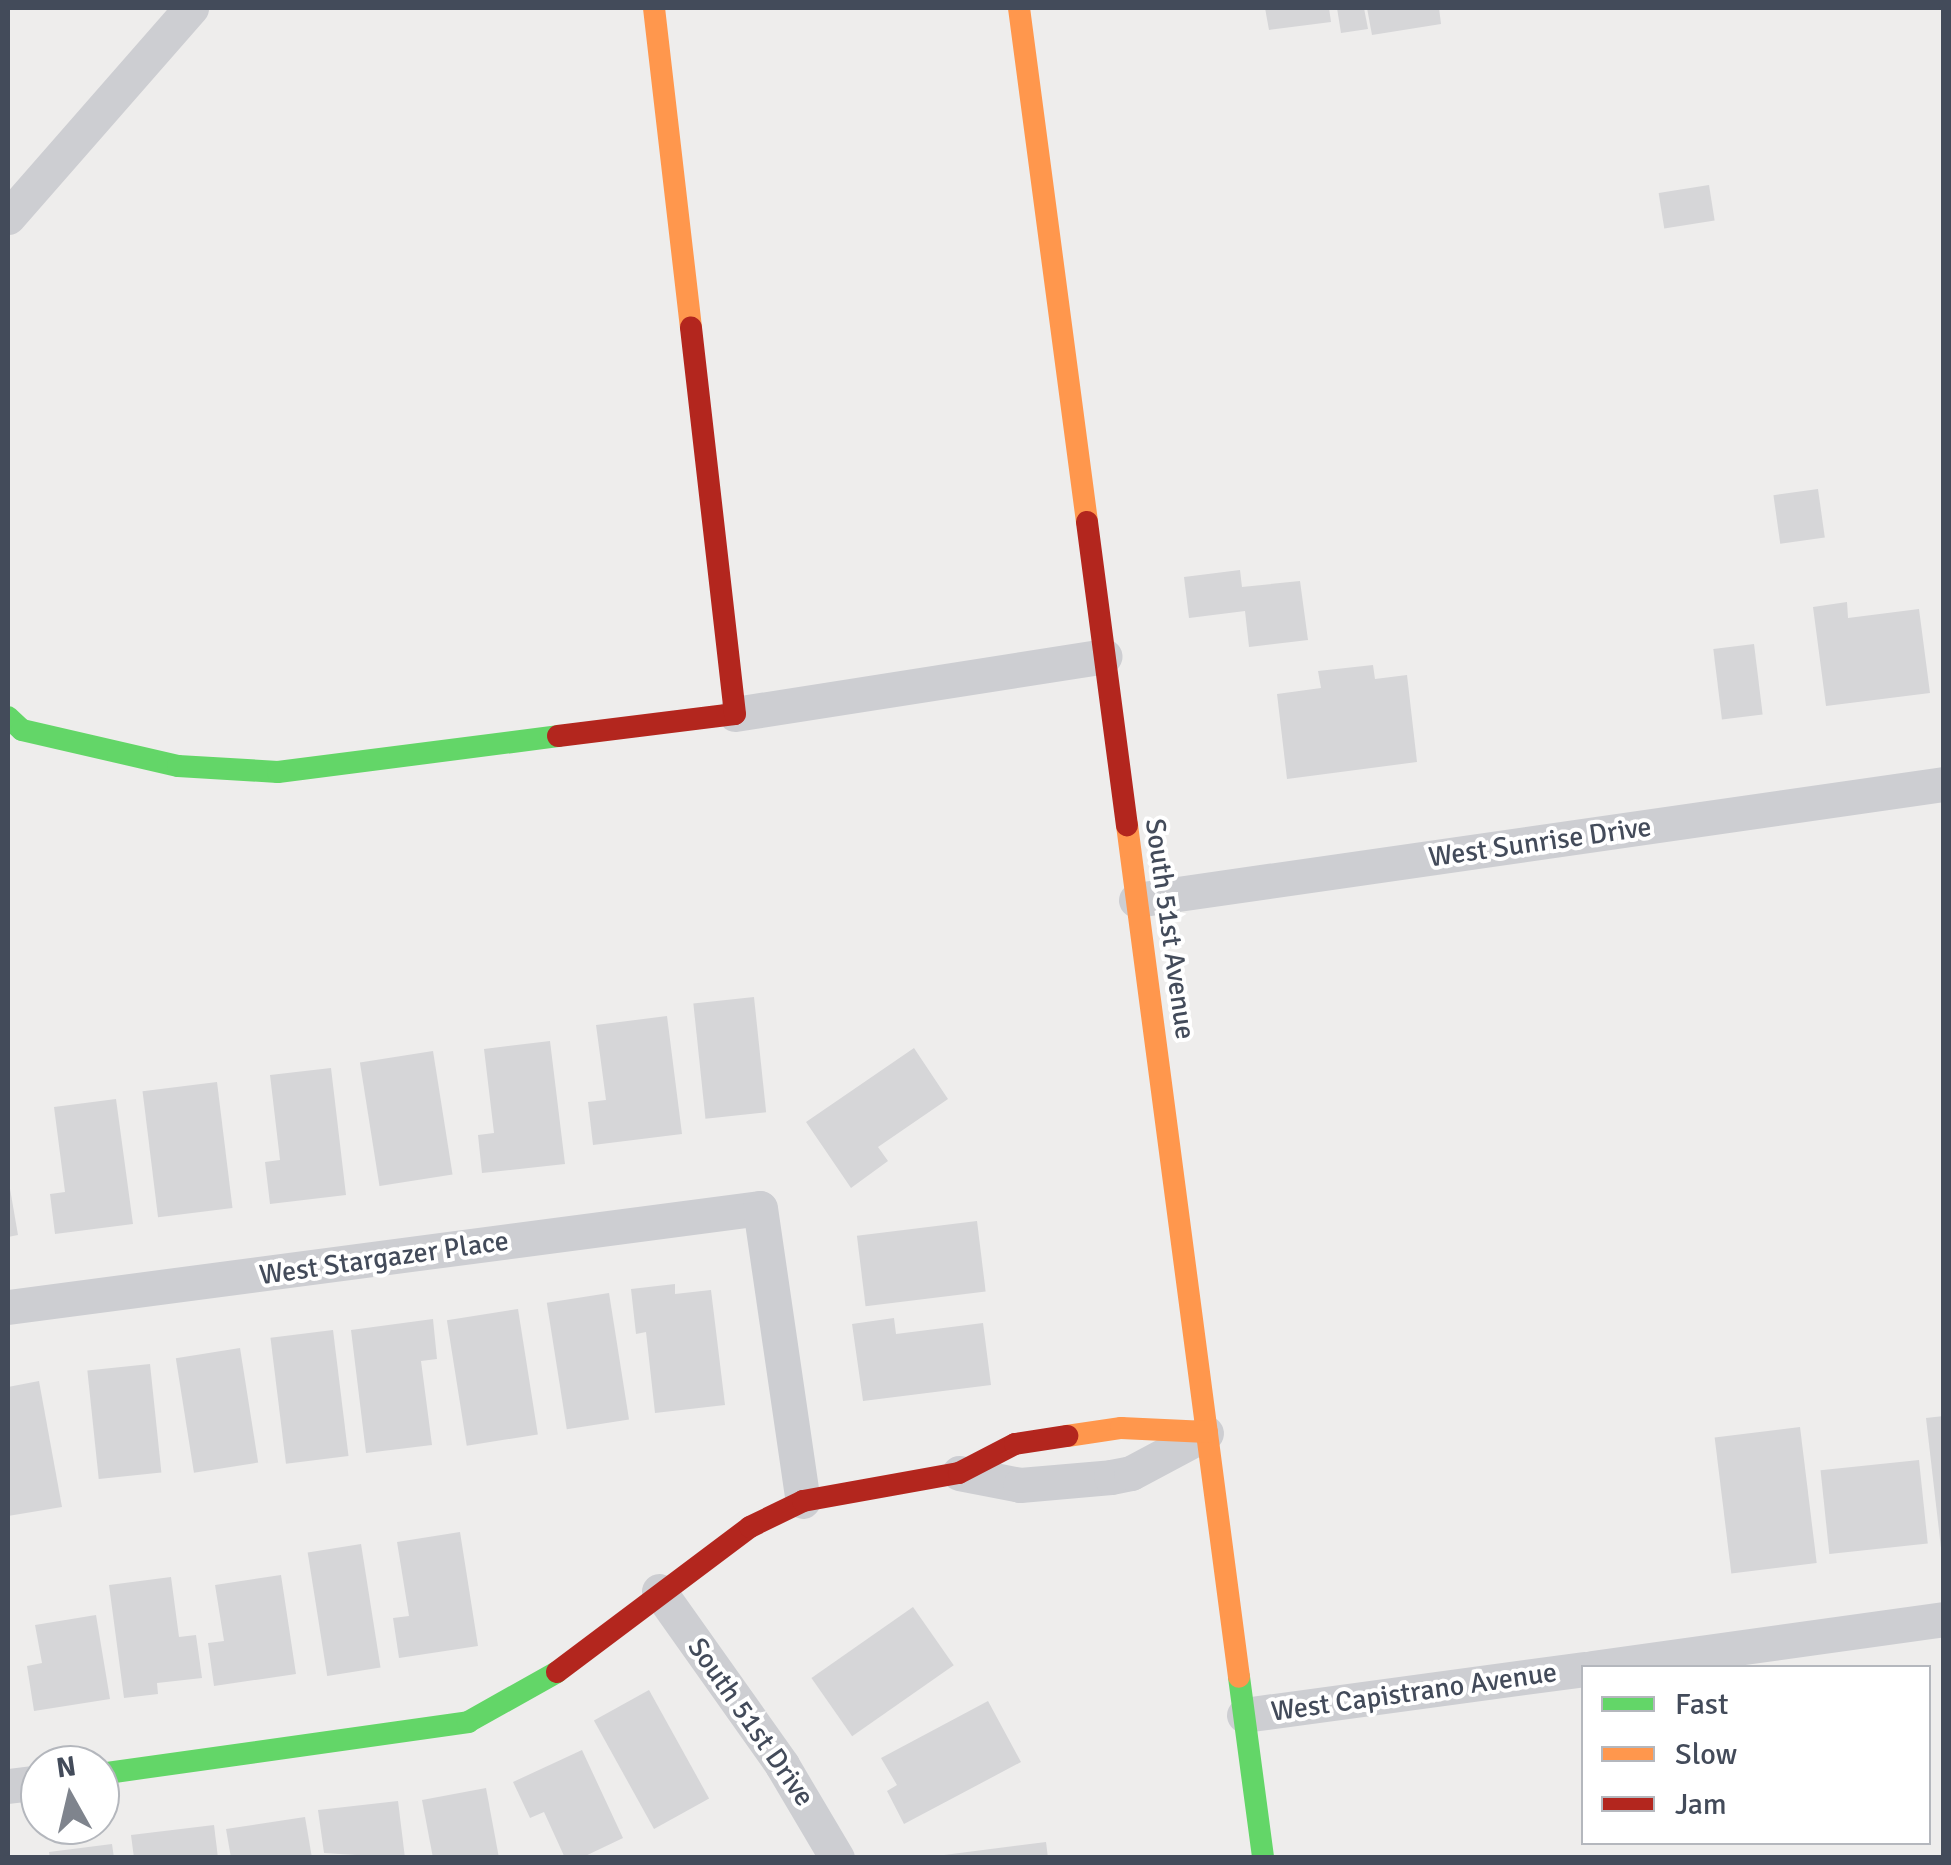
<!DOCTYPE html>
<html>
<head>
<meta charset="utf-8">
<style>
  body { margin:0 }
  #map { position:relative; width:1951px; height:1865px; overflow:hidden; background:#eeedec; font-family:Signika,sans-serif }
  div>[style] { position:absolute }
  .building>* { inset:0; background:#d6d6d8; transform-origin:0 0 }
  .street>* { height:35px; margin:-17.5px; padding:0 17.5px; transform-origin:17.5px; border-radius:17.5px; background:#cdced2 }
  .fast>* { height:22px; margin:-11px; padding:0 11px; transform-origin:11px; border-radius:11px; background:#63d668 }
  .slow>* { height:22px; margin:-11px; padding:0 11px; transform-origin:11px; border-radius:11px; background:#ff974d }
  .jam>* { height:22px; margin:-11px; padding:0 11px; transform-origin:11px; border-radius:11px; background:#b3261e }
  span { translate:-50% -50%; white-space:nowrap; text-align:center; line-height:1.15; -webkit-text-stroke:8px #fff; paint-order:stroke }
  .street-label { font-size:28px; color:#434b5a }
  .frame { position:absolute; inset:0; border:10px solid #434b5a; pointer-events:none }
  .legend { position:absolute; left:1581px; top:1665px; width:350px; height:180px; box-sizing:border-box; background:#fff; border:2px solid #b4b7bd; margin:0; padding:12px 18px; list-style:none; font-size:30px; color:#434b5a }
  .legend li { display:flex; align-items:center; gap:20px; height:50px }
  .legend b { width:50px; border:2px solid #b4b7bd }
  .north { position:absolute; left:20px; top:1745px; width:100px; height:100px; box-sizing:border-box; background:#fff; border:2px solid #b4b7bd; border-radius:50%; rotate:352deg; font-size:28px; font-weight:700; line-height:40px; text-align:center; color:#434b5a }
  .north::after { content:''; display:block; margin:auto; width:35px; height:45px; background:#7f848d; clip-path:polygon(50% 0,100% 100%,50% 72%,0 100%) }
</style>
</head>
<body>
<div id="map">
  <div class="building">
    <div style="clip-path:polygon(1265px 8px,1329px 8px,1331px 22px,1269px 30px)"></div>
    <div style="clip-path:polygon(1337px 8px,1364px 8px,1368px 29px,1341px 33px)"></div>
    <div style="clip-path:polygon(1367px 8px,1439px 8px,1441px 24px,1372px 35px)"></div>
    <div style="left:1709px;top:185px;width:36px;height:51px;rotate:81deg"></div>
    <div style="left:1818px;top:489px;width:49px;height:45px;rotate:82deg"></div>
    <div style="clip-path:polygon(1240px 570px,1242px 587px,1300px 581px,1308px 640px,1249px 647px,1245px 611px,1189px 618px,1184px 577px)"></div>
    <div style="clip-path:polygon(1847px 602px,1848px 618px,1919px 609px,1930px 693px,1826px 706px,1813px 607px)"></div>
    <div style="left:1754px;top:644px;width:71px;height:41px;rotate:83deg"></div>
    <div style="clip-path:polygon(1373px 665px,1375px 679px,1407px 675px,1417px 762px,1287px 779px,1277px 694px,1321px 688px,1318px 671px)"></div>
    <div style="left:754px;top:997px;width:116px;height:61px;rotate:84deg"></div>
    <div style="clip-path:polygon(667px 1016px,682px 1134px,593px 1145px,588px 1102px,606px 1100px,596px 1025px)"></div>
    <div style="clip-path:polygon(550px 1041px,565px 1164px,482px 1173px,478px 1135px,494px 1133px,484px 1049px)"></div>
    <div style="clip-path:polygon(914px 1048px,948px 1099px,878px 1147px,888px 1161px,851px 1188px,806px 1122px)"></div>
    <div style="left:433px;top:1051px;width:125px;height:74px;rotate:81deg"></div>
    <div style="clip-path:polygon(331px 1068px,346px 1195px,270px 1204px,265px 1162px,280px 1160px,270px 1075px)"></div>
    <div style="left:217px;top:1082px;width:127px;height:75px;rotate:83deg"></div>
    <div style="clip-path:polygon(116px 1099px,133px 1224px,55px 1234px,50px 1194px,65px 1192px,54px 1107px)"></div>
    <div style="clip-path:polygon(9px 1183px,18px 1235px,8px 1237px,8px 1184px)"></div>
    <div style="left:977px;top:1221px;width:71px;height:121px;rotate:83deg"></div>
    <div style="clip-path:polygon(675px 1284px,675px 1294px,711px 1290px,725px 1405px,655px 1413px,646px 1332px,636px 1334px,631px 1289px)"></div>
    <div style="left:609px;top:1293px;width:128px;height:63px;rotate:81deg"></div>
    <div style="left:518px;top:1309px;width:127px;height:72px;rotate:81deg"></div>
    <div style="clip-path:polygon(894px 1318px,896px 1334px,983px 1323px,991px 1385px,863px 1401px,852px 1324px)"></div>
    <div style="clip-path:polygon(433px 1319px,437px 1359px,421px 1361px,432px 1445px,366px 1453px,351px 1330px)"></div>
    <div style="left:333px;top:1330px;width:127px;height:63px;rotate:83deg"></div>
    <div style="left:240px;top:1348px;width:116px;height:65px;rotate:81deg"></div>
    <div style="left:150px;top:1364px;width:109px;height:63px;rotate:84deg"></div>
    <div style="clip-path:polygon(39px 1381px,62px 1507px,8px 1516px,8px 1387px)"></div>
    <div style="clip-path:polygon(1944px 1416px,1944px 1548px,1941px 1548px,1926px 1418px)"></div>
    <div style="left:1800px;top:1427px;width:137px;height:86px;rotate:83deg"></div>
    <div style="left:1919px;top:1460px;width:84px;height:99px;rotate:84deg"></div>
    <div style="clip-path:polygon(460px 1532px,478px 1646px,399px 1658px,393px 1618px,409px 1616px,397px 1542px)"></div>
    <div style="left:361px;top:1544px;width:125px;height:54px;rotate:81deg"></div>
    <div style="clip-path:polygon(281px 1575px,296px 1674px,214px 1686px,208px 1643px,224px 1641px,215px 1585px)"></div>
    <div style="clip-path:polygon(171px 1577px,179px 1637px,196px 1635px,202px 1678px,157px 1683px,158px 1694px,124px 1698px,109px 1585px)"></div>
    <div style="left:913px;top:1607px;width:71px;height:124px;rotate:55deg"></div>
    <div style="clip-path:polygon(96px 1615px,110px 1699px,34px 1711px,27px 1666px,42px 1663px,35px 1625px)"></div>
    <div style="left:649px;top:1690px;width:124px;height:63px;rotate:61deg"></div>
    <div style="clip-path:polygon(988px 1701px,1021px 1762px,904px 1824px,887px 1791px,897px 1785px,881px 1758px)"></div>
    <div style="clip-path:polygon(582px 1750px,623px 1838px,581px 1858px,565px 1858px,544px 1812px,530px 1818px,513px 1782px)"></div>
    <div style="clip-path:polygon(486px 1788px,499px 1858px,433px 1858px,422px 1800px)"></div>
    <div style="clip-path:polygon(398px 1801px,405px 1858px,324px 1853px,318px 1810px)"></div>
    <div style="clip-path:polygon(305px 1817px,312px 1858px,231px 1858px,226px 1829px)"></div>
    <div style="clip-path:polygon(214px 1825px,218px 1858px,134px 1858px,131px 1835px)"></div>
    <div style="clip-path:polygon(1046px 1842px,1048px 1858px,944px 1858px,944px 1855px)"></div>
    <div style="clip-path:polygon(112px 1844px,114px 1858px,50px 1858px,49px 1852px)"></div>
  </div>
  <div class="street">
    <div style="left:8px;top:217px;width:278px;rotate:-48.8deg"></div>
    <div style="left:735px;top:714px;width:374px;rotate:-8.9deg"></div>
    <div style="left:1136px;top:900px;width:816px;rotate:-8.17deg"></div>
    <div style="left:8px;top:1307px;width:758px;rotate:-7.5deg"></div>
    <div style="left:760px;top:1208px;width:296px;rotate:81.7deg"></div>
    <div style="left:959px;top:1473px;width:62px;rotate:11.1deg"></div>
    <div style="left:1020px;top:1485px;width:91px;rotate:-5deg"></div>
    <div style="left:1111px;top:1477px;width:20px;rotate:-11deg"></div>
    <div style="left:1131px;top:1473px;width:85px;rotate:-28.1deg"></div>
    <div style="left:659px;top:1591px;width:213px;rotate:54.7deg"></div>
    <div style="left:782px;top:1765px;width:108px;rotate:59.4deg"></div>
    <div style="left:1592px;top:1668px;width:355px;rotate:-7.9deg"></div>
    <div style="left:1244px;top:1715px;width:343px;rotate:-7.7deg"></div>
    <div style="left:8px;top:1786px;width:32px;rotate:-7deg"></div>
  </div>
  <div class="fast">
    <div style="left:8px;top:717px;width:19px;rotate:43deg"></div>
    <div style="left:22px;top:730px;width:160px;rotate:13deg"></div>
    <div style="left:178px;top:766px;width:100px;rotate:3.4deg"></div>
    <div style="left:278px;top:772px;width:282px;rotate:-7.3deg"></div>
    <div style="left:1239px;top:1677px;width:183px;rotate:82.4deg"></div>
    <div style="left:100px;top:1774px;width:372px;rotate:-8deg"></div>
    <div style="left:468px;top:1722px;width:102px;rotate:-29.3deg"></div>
  </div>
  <div class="slow">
    <div style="left:654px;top:8px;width:321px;rotate:83.4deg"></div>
    <div style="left:1019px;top:8px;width:518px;rotate:82.46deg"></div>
    <div style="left:1127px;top:825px;width:859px;rotate:82.51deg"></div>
    <div style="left:1067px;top:1436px;width:55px;rotate:-8.4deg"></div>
    <div style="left:1121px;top:1428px;width:86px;rotate:2.7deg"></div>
  </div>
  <div class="jam">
    <div style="left:1087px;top:522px;width:306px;rotate:82.5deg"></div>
    <div style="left:558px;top:736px;width:178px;rotate:-7.1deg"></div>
    <div style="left:735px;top:714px;width:389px;rotate:-96.5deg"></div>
    <div style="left:557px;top:1672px;width:241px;rotate:-36.9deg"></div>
    <div style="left:750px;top:1527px;width:59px;rotate:-26.1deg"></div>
    <div style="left:803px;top:1501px;width:158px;rotate:-10.2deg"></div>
    <div style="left:959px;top:1473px;width:63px;rotate:-27.4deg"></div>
    <div style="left:1015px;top:1444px;width:53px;rotate:-8.7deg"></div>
  </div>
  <div class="street-label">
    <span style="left:1540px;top:842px;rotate:-8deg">West Sunrise Drive</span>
    <span style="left:1170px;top:929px;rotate:82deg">South 51st Avenue</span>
    <span style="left:384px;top:1258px;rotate:-8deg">West Stargazer Place</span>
    <span style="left:1414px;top:1692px;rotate:-8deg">West Capistrano Avenue</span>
    <span style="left:751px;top:1722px;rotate:55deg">South 51st Drive</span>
  </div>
  <div class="frame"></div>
  <ul class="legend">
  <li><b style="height:12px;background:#63d668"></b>Fast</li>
  <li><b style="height:12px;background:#ff974d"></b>Slow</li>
  <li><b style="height:12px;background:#b3261e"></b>Jam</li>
  </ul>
  <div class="north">N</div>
</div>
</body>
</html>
